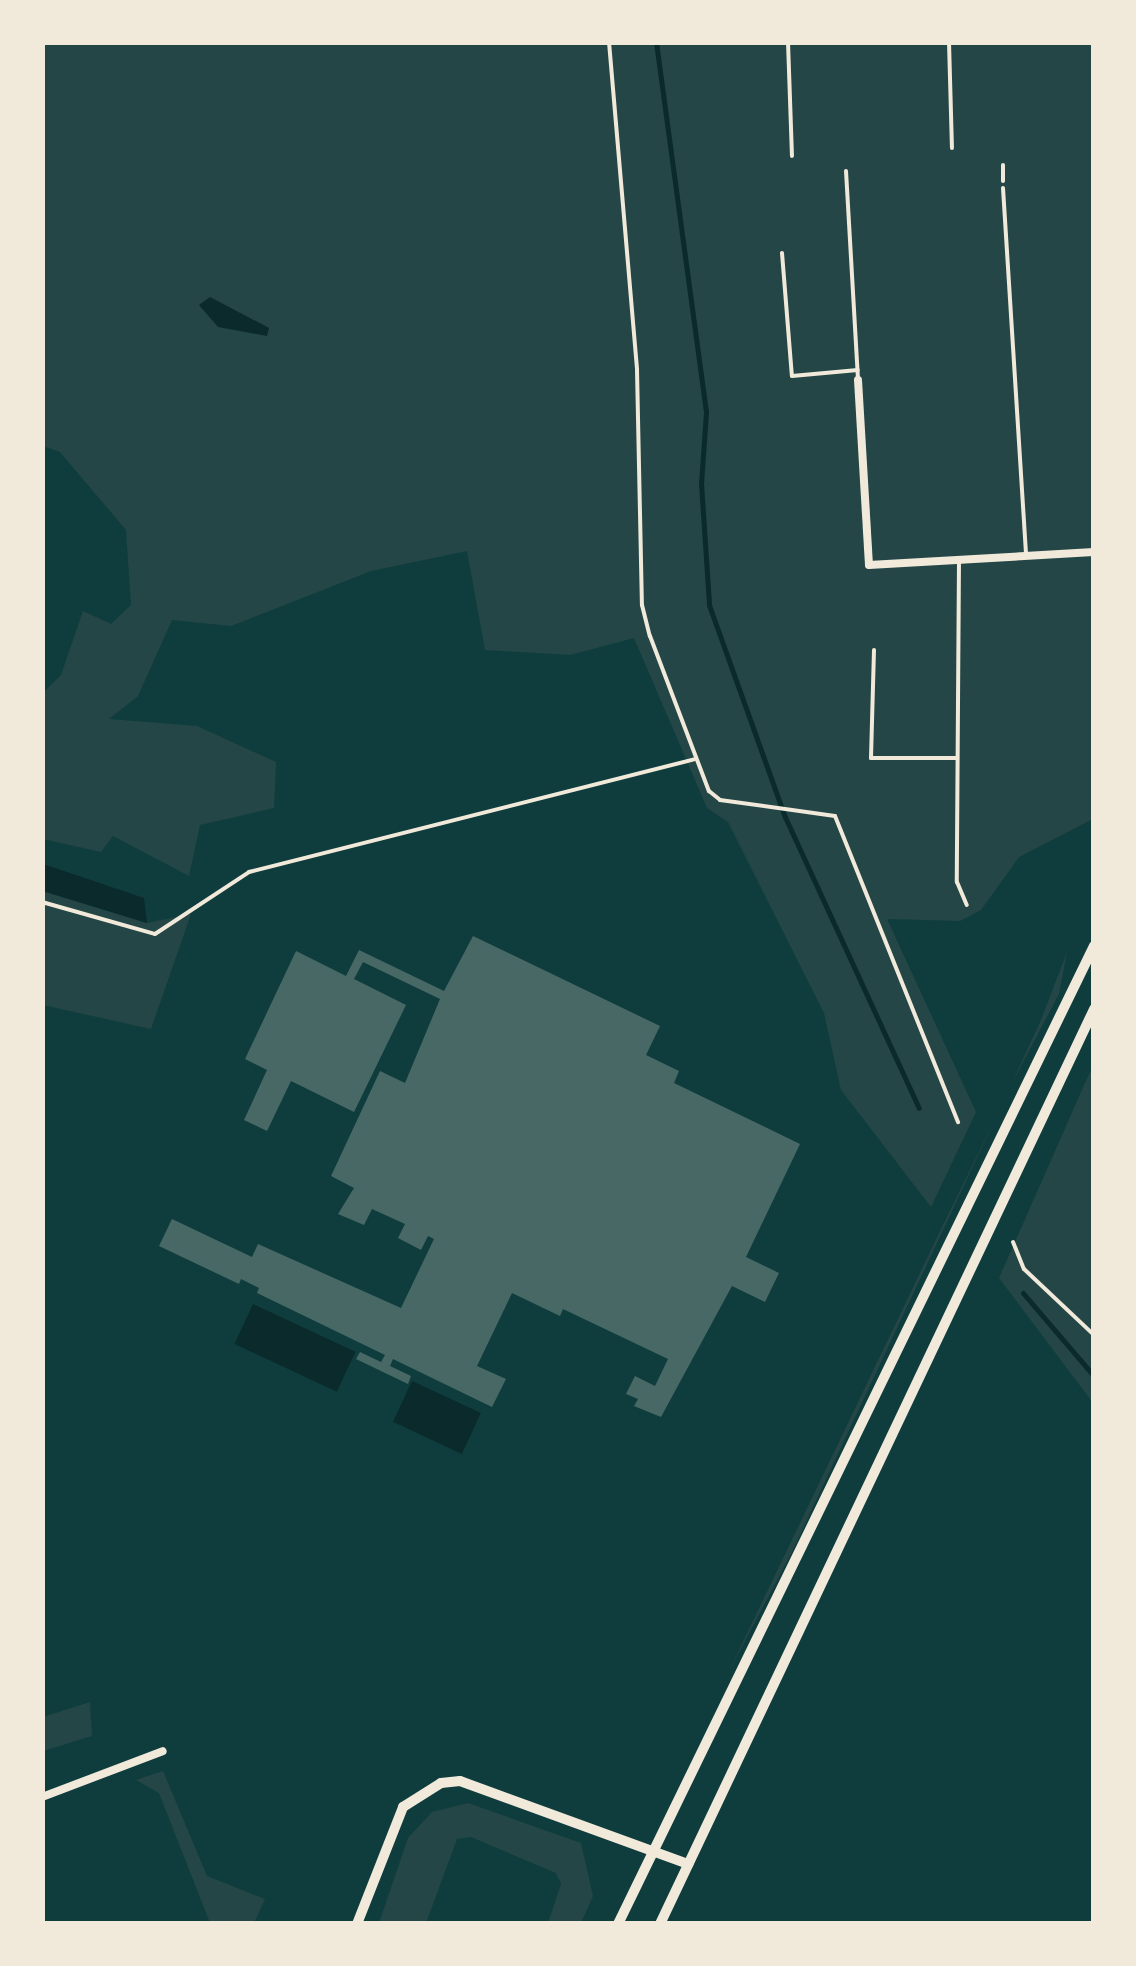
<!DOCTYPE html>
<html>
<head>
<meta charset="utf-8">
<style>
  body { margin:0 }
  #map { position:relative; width:1136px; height:1966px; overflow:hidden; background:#0f3d3e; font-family:"Golos Text",sans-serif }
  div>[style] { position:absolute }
  .green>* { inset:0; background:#244646 }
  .water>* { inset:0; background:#0a2a2b; transform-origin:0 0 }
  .stream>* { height:5px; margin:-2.5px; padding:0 2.5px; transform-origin:2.5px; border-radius:2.5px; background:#0a2a2b }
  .building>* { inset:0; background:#486865 }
  .path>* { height:4px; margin:-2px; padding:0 2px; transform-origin:2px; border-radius:2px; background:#f1e9da }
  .service>* { height:4px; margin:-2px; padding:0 2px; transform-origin:2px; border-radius:2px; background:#f1e9da }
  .minor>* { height:8px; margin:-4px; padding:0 4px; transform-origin:4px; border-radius:4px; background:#f1e9da }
  .tertiary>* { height:10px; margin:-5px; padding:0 5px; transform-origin:5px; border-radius:5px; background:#f1e9da }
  span { translate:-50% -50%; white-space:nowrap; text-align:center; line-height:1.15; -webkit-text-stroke:10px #f1e9da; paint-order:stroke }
  .frame { position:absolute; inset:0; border:45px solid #f1e9da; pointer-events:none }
</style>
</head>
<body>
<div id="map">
  <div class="green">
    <div style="clip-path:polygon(42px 43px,1093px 43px,1093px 819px,1019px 857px,981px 910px,960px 921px,887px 919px,976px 1112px,931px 1207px,841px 1090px,824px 1013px,728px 822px,707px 808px,634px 638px,570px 655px,485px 650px,467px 551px,371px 571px,231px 626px,172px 620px,138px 696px,109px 719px,197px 726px,276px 762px,274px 808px,200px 825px,189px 876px,113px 836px,101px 852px,43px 839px,43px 693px,61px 675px,83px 611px,111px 624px,131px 605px,126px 530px,60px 452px,43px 446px)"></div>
    <div style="clip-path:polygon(42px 891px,147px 923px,191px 914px,151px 1029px,43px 1005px)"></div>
    <div style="clip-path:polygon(1067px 952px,1059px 994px,1012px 1083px,1041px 1020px)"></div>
    <div style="clip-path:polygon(1093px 1065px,1093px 1403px,999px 1278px)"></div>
    <div style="clip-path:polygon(997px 1115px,791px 1554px,729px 1671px,943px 1225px)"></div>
    <div style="clip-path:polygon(90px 1702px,92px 1736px,43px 1751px,43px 1717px)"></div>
    <div style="clip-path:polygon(163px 1771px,207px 1876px,265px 1899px,254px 1923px,210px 1923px,159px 1793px,136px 1780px)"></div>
    <div style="clip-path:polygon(468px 1803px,581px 1843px,593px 1896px,581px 1923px,548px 1923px,561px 1884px,556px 1873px,471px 1837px,457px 1839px,426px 1923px,379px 1923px,408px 1838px,432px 1812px)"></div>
  </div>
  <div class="water">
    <div style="clip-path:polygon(210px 297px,269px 328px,267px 336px,218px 327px,199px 305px)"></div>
    <div style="clip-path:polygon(43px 864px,144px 898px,147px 923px,43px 891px)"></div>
    <div style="left:253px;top:1304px;width:113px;height:44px;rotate:25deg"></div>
    <div style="left:412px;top:1381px;width:76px;height:45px;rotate:25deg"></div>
  </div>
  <div class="stream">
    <div style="left:656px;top:42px;width:373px;rotate:82.3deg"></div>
    <div style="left:706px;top:412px;width:71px;rotate:94deg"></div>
    <div style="left:701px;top:483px;width:122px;rotate:86.2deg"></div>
    <div style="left:709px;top:605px;width:225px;rotate:70.3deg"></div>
    <div style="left:785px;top:817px;width:320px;rotate:65.3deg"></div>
    <div style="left:1023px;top:1293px;width:109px;rotate:49.5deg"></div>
  </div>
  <div class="building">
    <div style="clip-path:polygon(473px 936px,660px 1026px,646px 1055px,679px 1071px,674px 1083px,800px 1144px,746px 1257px,779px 1273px,765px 1302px,732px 1286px,661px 1417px,634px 1406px,638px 1399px,626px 1394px,635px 1376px,655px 1386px,668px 1359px,563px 1309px,560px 1316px,512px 1293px,477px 1366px,506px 1379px,492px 1407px,393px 1359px,390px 1366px,411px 1376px,408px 1384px,356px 1359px,360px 1352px,381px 1362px,385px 1355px,257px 1293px,259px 1288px,241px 1279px,239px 1284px,159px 1246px,172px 1219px,252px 1257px,258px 1244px,401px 1308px,434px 1239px,428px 1236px,421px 1250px,398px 1238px,405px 1224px,372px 1209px,364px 1225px,338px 1214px,354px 1188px,331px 1176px,380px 1071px,405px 1083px,440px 999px,363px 962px,354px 979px,406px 1005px,354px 1112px,291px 1081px,267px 1131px,244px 1120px,267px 1070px,245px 1059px,296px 951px,346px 976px,359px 950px,444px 991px)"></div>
  </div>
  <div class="path">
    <div style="left:609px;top:42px;width:329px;rotate:85.1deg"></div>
    <div style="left:637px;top:370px;width:235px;rotate:88.8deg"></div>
    <div style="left:642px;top:605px;width:32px;rotate:76deg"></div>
    <div style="left:650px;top:636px;width:166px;rotate:69.2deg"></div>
    <div style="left:709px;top:791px;width:14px;rotate:39deg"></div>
    <div style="left:720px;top:800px;width:116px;rotate:7.9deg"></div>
    <div style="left:835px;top:816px;width:330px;rotate:68.1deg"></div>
    <div style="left:1003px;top:165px;width:16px;rotate:90deg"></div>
    <div style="left:42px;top:902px;width:117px;rotate:15.8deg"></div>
    <div style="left:155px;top:934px;width:113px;rotate:-33.4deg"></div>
    <div style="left:249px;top:872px;width:459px;rotate:-14.2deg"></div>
    <div style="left:1013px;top:1242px;width:29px;rotate:68deg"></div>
    <div style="left:1024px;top:1269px;width:96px;rotate:43.3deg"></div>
  </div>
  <div class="service">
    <div style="left:788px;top:42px;width:114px;rotate:88deg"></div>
    <div style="left:949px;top:42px;width:106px;rotate:88.4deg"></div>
    <div style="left:846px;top:171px;width:209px;rotate:86.7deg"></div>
    <div style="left:1003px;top:188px;width:366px;rotate:86.4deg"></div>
    <div style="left:782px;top:253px;width:123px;rotate:85.4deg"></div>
    <div style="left:792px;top:376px;width:66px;rotate:-5.2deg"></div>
    <div style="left:959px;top:560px;width:322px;rotate:90.4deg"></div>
    <div style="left:957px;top:882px;width:25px;rotate:67deg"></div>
    <div style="left:874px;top:650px;width:108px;rotate:91.6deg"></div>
    <div style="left:871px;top:758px;width:86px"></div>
  </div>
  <div class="minor">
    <div style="left:858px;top:380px;width:185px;rotate:86.6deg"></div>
    <div style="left:869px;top:565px;width:225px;rotate:-3.3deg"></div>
    <div style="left:42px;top:1797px;width:129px;rotate:-20.8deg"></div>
  </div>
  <div class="tertiary">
    <div style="left:357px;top:1924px;width:126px;rotate:-68.5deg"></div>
    <div style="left:403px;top:1807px;width:45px;rotate:-32.3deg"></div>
    <div style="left:441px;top:1783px;width:19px;rotate:-6deg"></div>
    <div style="left:460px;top:1781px;width:243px;rotate:20deg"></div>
    <div style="left:618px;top:1924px;width:1088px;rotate:-64.05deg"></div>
    <div style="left:660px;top:1924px;width:1013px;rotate:-64.62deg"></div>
  </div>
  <div class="frame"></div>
</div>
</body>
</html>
